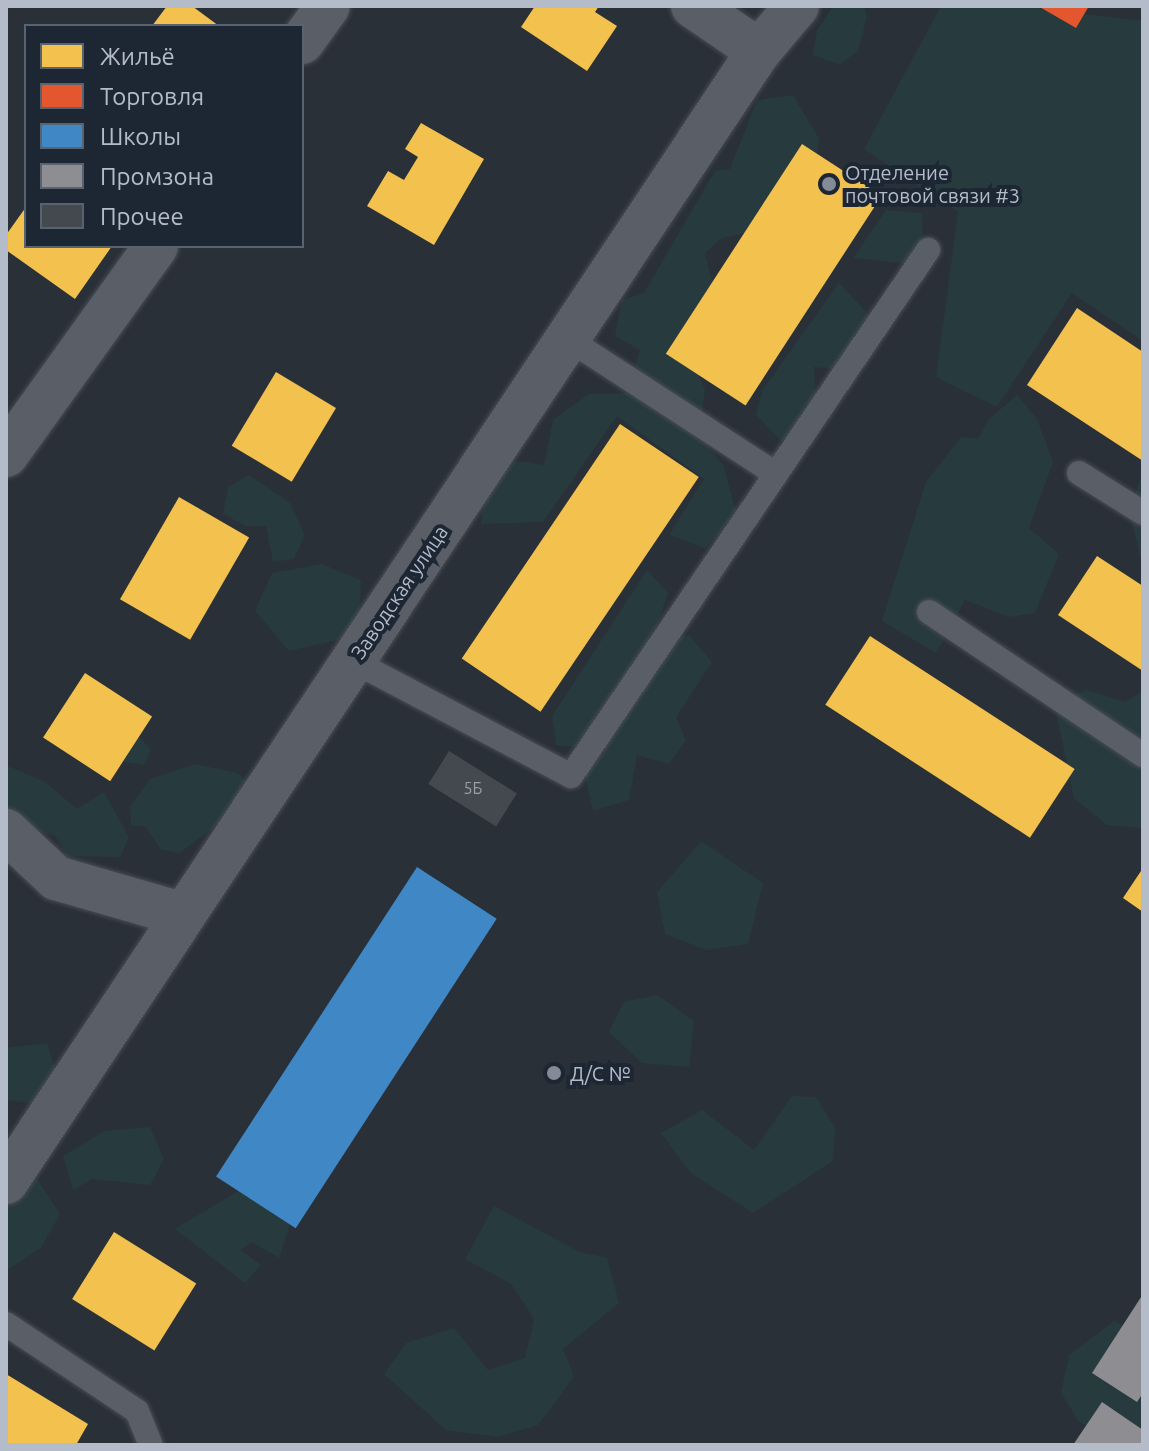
<!DOCTYPE html>
<html>
<head>
<meta charset="utf-8">
<style>
  body { margin:0 }
  #map { position:relative; width:1149px; height:1451px; overflow:hidden; background:#2a3038; font-family:Ubuntu,sans-serif }
  div>[style] { position:absolute }
  .green>* { inset:0; background:#273a3e }
  .homes>* { inset:0; background:#f2c14e; transform-origin:0 0 }
  .shops>* { inset:0; background:#e4572e }
  .schools>* { inset:0; background:#3f88c5; transform-origin:0 0 }
  .industry>* { inset:0; background:#8d8d92 }
  .building>* { inset:0; background:#444950; transform-origin:0 0 }
  .roads { filter:drop-shadow(0 0 2px #484c53) drop-shadow(0 0 2px #484c53) }
  .service>* { height:24px; margin:-12px; padding:0 12px; transform-origin:12px; border-radius:12px; background:#5a5e66 }
  .minor>* { height:44px; margin:-22px; padding:0 22px; transform-origin:22px; border-radius:22px; background:#5a5e66 }
  .tertiary>* { height:44px; margin:-22px; padding:0 22px; transform-origin:22px; border-radius:22px; background:#5a5e66 }
  .dots>* { width:22px; height:22px; translate:-50% -50%; box-sizing:border-box; border:4px solid #1d2633; border-radius:50% }
  span { translate:-50% -50%; white-space:nowrap; text-align:center; line-height:1.15; -webkit-text-stroke:8px #1d2633; paint-order:stroke }
  .number-label { font-size:16px; color:#989fab }
  .number-label span { -webkit-text-stroke-width:0 }
  .poi-label { font-size:20px; color:#b4bcc9 }
  .left { translate:0 -50%; text-align:left }
  .street-label { font-size:20px; color:#b4bcc9 }
  .frame { position:absolute; inset:0; border:8px solid #b4bcc9; pointer-events:none }
  .legend { position:absolute; left:24px; top:24px; width:280px; height:224px; box-sizing:border-box; background:#1d2633; border:2px solid #59626f; margin:0; padding:10px 14px; list-style:none; font-size:24px; color:#b4bcc9 }
  .legend li { display:flex; align-items:center; gap:16px; height:40px }
  .legend b { width:40px; border:2px solid #59626f }
</style>
</head>
<body>
<div id="map">
  <div class="green">
    <div style="clip-path:polygon(833px 6px,864px 6px,867px 17px,858px 51px,839px 65px,813px 55px,817px 31px)"></div>
    <div style="clip-path:polygon(941px 6px,1022px 6px,1143px 21px,1143px 341px,1072px 293px,997px 407px,936px 377px,958px 212px,864px 149px)"></div>
    <div style="clip-path:polygon(793px 95px,819px 139px,814px 175px,754px 231px,722px 238px,705px 253px,717px 302px,688px 348px,705px 390px,699px 434px,723px 465px,737px 514px,705px 548px,669px 535px,704px 479px,617px 416px,543px 522px,481px 524px,486px 482px,516px 461px,544px 465px,553px 420px,589px 394px,627px 393px,640px 350px,615px 336px,622px 300px,644px 293px,715px 171px,730px 169px,757px 100px)"></div>
    <div style="clip-path:polygon(886px 210px,922px 213px,923px 246px,903px 263px,853px 258px)"></div>
    <div style="clip-path:polygon(839px 283px,870px 316px,858px 372px,814px 367px,816px 398px,795px 435px,781px 441px,756px 415px,762px 391px)"></div>
    <div style="clip-path:polygon(1017px 395px,1037px 419px,1053px 462px,1029px 528px,1059px 554px,1035px 613px,1010px 617px,965px 600px,936px 653px,882px 621px,926px 482px,961px 437px,978px 439px,988px 420px)"></div>
    <div style="clip-path:polygon(249px 475px,290px 503px,305px 535px,294px 559px,273px 562px,266px 526px,246px 526px,223px 514px,228px 487px)"></div>
    <div style="clip-path:polygon(1141px 477px,1143px 479px,1143px 567px,1129px 512px)"></div>
    <div style="clip-path:polygon(322px 564px,361px 580px,359px 635px,289px 651px,255px 611px,272px 573px)"></div>
    <div style="clip-path:polygon(647px 570px,668px 593px,651px 643px,689px 635px,712px 662px,676px 717px,686px 740px,669px 764px,637px 755px,629px 800px,593px 811px,578px 747px,556px 745px,552px 716px)"></div>
    <div style="clip-path:polygon(1087px 690px,1125px 702px,1143px 691px,1143px 828px,1107px 825px,1074px 798px,1054px 702px)"></div>
    <div style="clip-path:polygon(121px 716px,151px 750px,144px 765px,93px 756px)"></div>
    <div style="clip-path:polygon(195px 764px,238px 773px,250px 785px,231px 815px,179px 853px,160px 849px,146px 827px,131px 825px,130px 807px,150px 779px)"></div>
    <div style="clip-path:polygon(6px 765px,45px 782px,77px 809px,104px 792px,129px 837px,120px 857px,67px 856px,55px 836px,6px 822px)"></div>
    <div style="clip-path:polygon(701px 841px,763px 883px,748px 944px,706px 950px,665px 934px,657px 892px)"></div>
    <div style="clip-path:polygon(657px 995px,694px 1021px,689px 1067px,642px 1063px,609px 1032px,624px 1002px)"></div>
    <div style="clip-path:polygon(47px 1043px,58px 1077px,41px 1104px,6px 1100px,6px 1048px)"></div>
    <div style="clip-path:polygon(792px 1096px,816px 1097px,835px 1128px,833px 1161px,753px 1213px,691px 1173px,661px 1133px,702px 1110px,754px 1150px)"></div>
    <div style="clip-path:polygon(150px 1127px,164px 1159px,150px 1185px,92px 1179px,73px 1190px,63px 1156px,105px 1131px)"></div>
    <div style="clip-path:polygon(38px 1180px,60px 1214px,41px 1248px,6px 1271px,6px 1210px,13px 1187px)"></div>
    <div style="clip-path:polygon(248px 1185px,293px 1214px,279px 1258px,252px 1242px,241px 1250px,261px 1265px,245px 1283px,175px 1229px)"></div>
    <div style="clip-path:polygon(494px 1206px,580px 1252px,607px 1258px,619px 1303px,563px 1349px,574px 1377px,538px 1425px,497px 1437px,446px 1430px,384px 1374px,406px 1343px,454px 1328px,488px 1370px,525px 1358px,534px 1319px,511px 1284px,465px 1259px)"></div>
    <div style="clip-path:polygon(1114px 1321px,1143px 1335px,1143px 1429px,1114px 1443px,1078px 1421px,1061px 1392px,1069px 1355px)"></div>
  </div>
  <div class="homes">
    <div style="clip-path:polygon(167px 6px,192px 6px,219px 26px,152px 26px)"></div>
    <div style="clip-path:polygon(535px 6px,599px 6px,595px 12px,617px 26px,587px 71px,521px 27px)"></div>
    <div style="clip-path:polygon(421px 123px,484px 159px,434px 245px,367px 206px,388px 171px,404px 180px,418px 157px,405px 149px)"></div>
    <div style="left:802px;top:144px;width:95px;height:250px;rotate:33deg"></div>
    <div style="clip-path:polygon(26px 207px,26px 246px,112px 246px,75px 299px,6px 250px,6px 235px)"></div>
    <div style="clip-path:polygon(1077px 308px,1143px 352px,1143px 461px,1027px 385px)"></div>
    <div style="left:276px;top:372px;width:70px;height:86px;rotate:31deg"></div>
    <div style="left:620px;top:424px;width:95px;height:283px;rotate:34deg"></div>
    <div style="left:179px;top:497px;width:81px;height:118px;rotate:30deg"></div>
    <div style="clip-path:polygon(1097px 556px,1143px 586px,1143px 671px,1058px 615px)"></div>
    <div style="left:870px;top:636px;width:244px;height:82px;rotate:33deg"></div>
    <div style="left:85px;top:673px;width:80px;height:77px;rotate:33deg"></div>
    <div style="clip-path:polygon(1143px 868px,1143px 912px,1123px 898px)"></div>
    <div style="left:114px;top:1232px;width:97px;height:79px;rotate:32deg"></div>
    <div style="clip-path:polygon(6px 1374px,88px 1424px,76px 1445px,6px 1445px)"></div>
  </div>
  <div class="shops">
    <div style="clip-path:polygon(1038px 6px,1089px 6px,1076px 28px)"></div>
  </div>
  <div class="schools">
    <div style="left:417px;top:867px;width:95px;height:369px;rotate:33deg"></div>
  </div>
  <div class="industry">
    <div style="clip-path:polygon(1143px 1294px,1143px 1393px,1137px 1402px,1092px 1373px)"></div>
    <div style="clip-path:polygon(1102px 1402px,1143px 1430px,1143px 1445px,1073px 1445px)"></div>
  </div>
  <div class="building">
    <div style="left:449px;top:751px;width:80px;height:39px;rotate:32deg"></div>
  </div>
  <div class="roads">
    <div class="service">
      <div style="left:568px;top:339px;width:248px;rotate:33deg"></div>
      <div style="left:1079px;top:473px;width:75px;rotate:32deg"></div>
      <div style="left:929px;top:612px;width:257px;rotate:33.8deg"></div>
      <div style="left:353px;top:661px;width:246px;rotate:27.8deg"></div>
      <div style="left:571px;top:776px;width:636px;rotate:-55.83deg"></div>
      <div style="left:6px;top:1324px;width:157px;rotate:33.6deg"></div>
      <div style="left:137px;top:1411px;width:37px;rotate:68deg"></div>
    </div>
    <div class="minor">
      <div style="left:302px;top:42px;width:44px;rotate:-54.2deg"></div>
      <div style="left:6px;top:455px;width:257px;rotate:-54.3deg"></div>
      <div style="left:6px;top:831px;width:69px;rotate:43.2deg"></div>
      <div style="left:56px;top:878px;width:133px;rotate:16.1deg"></div>
    </div>
    <div class="tertiary">
      <div style="left:693px;top:6px;width:80px;rotate:34.3deg"></div>
      <div style="left:6px;top:1182px;width:1359px;rotate:-56.35deg"></div>
      <div style="left:759px;top:51px;width:59px;rotate:-49.8deg"></div>
    </div>
  </div>
  <div class="dots">
    <div style="left:829px;top:184px;background:#848b96"></div>
    <div style="left:554px;top:1073px;background:#848b96"></div>
  </div>
  <div class="number-label">
    <span style="left:473px;top:788px">5Б</span>
  </div>
  <div class="poi-label">
    <span class="left" style="left:845px;top:184px">Отделение<br>почтовой связи #3</span>
    <span class="left" style="left:570px;top:1073px">Д/С №</span>
  </div>
  <div class="street-label">
    <span style="left:399px;top:592px;rotate:-56deg">Заводская улица</span>
  </div>
  <div class="frame"></div>
  <ul class="legend">
  <li><b style="height:22px;background:#f2c14e"></b>Жильё</li>
  <li><b style="height:22px;background:#e4572e"></b>Торговля</li>
  <li><b style="height:22px;background:#3f88c5"></b>Школы</li>
  <li><b style="height:22px;background:#8d8d92"></b>Промзона</li>
  <li><b style="height:22px;background:#444950"></b>Прочее</li>
  </ul>
</div>
</body>
</html>
